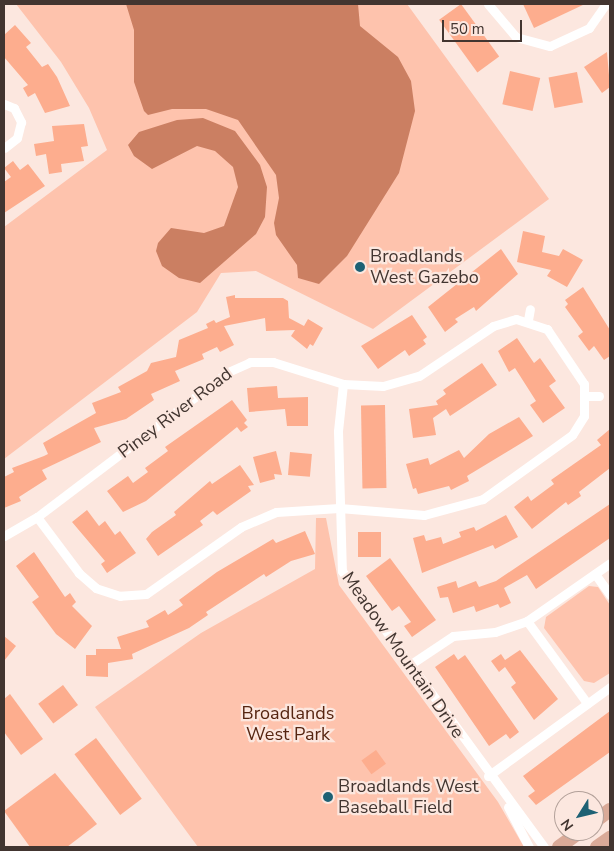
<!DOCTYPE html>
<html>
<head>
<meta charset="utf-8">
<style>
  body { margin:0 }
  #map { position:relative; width:614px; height:851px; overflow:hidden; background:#fce7df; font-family:"Nunito Sans",sans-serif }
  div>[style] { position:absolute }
  .green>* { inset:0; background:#fec3ad }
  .water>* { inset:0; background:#cb7f62 }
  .building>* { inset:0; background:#fdad8e; transform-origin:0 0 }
  .street>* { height:9px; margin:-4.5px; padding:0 4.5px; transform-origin:4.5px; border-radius:4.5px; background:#fff }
  .primary>* { height:14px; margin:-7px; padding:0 7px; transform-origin:7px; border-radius:7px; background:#daaa98 }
  .dots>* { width:14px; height:14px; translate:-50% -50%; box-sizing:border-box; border:2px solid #fce7df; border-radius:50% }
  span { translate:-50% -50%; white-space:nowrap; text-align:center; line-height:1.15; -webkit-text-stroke:4.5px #fce7df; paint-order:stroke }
  .poi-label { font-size:18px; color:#423530 }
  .left { translate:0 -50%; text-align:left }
  .street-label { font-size:18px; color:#423530 }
  .park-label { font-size:18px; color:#562510 }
  .frame { position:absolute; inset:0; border:5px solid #423530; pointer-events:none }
  .north { position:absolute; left:554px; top:791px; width:50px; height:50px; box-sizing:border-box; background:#fce7df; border:1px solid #b2a099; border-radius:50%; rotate:234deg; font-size:14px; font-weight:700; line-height:20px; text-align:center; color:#423530 }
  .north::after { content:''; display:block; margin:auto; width:18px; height:22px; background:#1e6174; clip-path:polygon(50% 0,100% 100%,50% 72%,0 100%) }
  .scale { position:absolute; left:442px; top:20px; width:80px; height:22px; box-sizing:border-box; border:2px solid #423530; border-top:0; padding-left:6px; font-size:15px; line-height:18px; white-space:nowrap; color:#423530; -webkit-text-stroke:4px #fce7df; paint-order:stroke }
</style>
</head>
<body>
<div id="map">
  <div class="green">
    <div style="clip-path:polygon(16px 4px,407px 4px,549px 199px,373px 329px,256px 271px,221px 273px,197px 312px,4px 459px,4px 227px,107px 150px,89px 108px,61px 62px)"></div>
    <div style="clip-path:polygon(316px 518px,326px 518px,339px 585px,498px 802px,524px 847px,198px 847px,95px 707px,201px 633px,315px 569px)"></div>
    <div style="clip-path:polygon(589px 586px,598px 587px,610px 605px,610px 673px,594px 683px,584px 681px,544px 628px,546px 617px)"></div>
  </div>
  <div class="water">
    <div style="clip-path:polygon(126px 4px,358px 4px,360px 26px,398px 57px,411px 81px,415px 111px,399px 173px,347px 256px,319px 284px,298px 278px,297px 265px,276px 235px,274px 223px,279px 198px,276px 175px,238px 120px,206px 109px,172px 109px,148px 115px,144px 111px,134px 82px,134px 30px)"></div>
    <div style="clip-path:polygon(203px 118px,235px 131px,260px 165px,267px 187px,265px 217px,256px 234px,200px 283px,179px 278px,162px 266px,156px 251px,158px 243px,171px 228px,204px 233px,224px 226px,238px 187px,233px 167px,215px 151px,197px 146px,152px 169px,134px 156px,128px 145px,139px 132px,177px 120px)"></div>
  </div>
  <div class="building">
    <div style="left:461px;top:4px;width:65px;height:27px;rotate:54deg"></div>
    <div style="clip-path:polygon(523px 4px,585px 4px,534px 28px)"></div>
    <div style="clip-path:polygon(15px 25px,31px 43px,26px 47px,42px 67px,48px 64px,57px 77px,70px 106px,45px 113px,35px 93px,28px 97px,23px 88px,28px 85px,4px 57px,4px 35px)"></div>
    <div style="clip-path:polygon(607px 52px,610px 87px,602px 93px,584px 67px)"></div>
    <div style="left:510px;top:71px;width:31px;height:34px;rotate:13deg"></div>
    <div style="left:577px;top:72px;width:31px;height:29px;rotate:79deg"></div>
    <div style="clip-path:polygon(84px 124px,88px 146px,81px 147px,84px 161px,61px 164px,62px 172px,49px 174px,46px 154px,36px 156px,34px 144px,54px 141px,52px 126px)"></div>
    <div style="clip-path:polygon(13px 161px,20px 170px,28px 164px,45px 186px,4px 213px,4px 182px,11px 177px,4px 168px)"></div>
    <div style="clip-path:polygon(523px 231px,545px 236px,542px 252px,559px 256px,563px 249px,583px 260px,567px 287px,547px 276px,551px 270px,517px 262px)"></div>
    <div style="clip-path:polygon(501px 249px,518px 274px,476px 311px,474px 307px,455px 319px,458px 322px,445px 332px,428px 307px)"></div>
    <div style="clip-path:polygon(583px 287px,610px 330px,610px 356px,604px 360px,594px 346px,589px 351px,578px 336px,583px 332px,565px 307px,568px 304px,565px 300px)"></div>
    <div style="clip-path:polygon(235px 295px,235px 298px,283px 298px,288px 301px,289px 318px,304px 326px,308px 319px,323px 328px,313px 346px,310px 344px,307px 349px,291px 336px,295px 330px,266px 331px,265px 318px,224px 326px,234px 345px,220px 352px,217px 347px,202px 354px,204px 359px,175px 371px,180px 381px,151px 394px,154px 400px,126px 419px,94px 428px,101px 442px,42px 470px,47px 479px,19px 497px,21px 501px,4px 508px,4px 477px,14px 472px,12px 468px,44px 456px,48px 454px,43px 443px,96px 413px,92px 403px,121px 392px,118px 387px,147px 371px,151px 363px,176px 357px,179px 340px,208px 328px,206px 324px,214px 320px,216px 323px,230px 317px,226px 297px)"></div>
    <div style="clip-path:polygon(412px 315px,427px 337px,423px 340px,426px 344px,409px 356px,405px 350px,378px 369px,361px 346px)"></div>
    <div style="clip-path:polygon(517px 338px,534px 363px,540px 358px,556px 381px,549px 386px,565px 408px,543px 423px,530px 405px,536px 401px,515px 368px,509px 372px,498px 351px)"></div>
    <div style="clip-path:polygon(482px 363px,497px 385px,450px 416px,446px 409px,433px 418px,436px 435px,413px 438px,409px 409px,438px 405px,436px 401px,446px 394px,443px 390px)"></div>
    <div style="clip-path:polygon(277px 386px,278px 398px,308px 397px,308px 426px,287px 426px,285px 409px,249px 412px,247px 388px)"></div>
    <div style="clip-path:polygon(232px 400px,247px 420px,244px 423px,248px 427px,241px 432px,237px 427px,146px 501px,123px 512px,107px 491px,128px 476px,133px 483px,148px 472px,145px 468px,168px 451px,165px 447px)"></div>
    <div style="left:385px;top:405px;width:83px;height:24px;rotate:89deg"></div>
    <div style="clip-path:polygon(519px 417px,533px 436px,467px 476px,469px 481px,451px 490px,449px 486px,418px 494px,416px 488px,413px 489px,406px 464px,428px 458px,430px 465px,459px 450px,464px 458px,489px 434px)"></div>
    <div style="clip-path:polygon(610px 429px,610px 468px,579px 492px,581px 496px,568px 505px,566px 502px,532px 529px,514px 507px,528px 496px,531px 501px,554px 484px,551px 480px,601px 445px,597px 440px)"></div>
    <div style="clip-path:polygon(276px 451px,282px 475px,274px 474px,275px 479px,260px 483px,253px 457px)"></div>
    <div style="left:290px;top:452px;width:22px;height:23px;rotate:5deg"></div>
    <div style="clip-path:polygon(240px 465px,254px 485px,248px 486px,251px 491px,217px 515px,213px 511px,200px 521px,203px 525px,158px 556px,146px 539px,152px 532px,176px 515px,174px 512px,210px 481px,212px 484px)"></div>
    <div style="clip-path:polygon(610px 504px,610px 538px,536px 589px,527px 575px,504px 588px,511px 603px,500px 608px,498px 604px,476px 612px,474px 606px,453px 613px,448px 597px,440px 598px,437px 587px,456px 581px,458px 588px,476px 581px,479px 587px,496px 581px)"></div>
    <div style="clip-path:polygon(87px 510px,99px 526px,105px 521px,115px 535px,120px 531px,136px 553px,107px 573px,101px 564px,105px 561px,72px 522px)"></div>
    <div style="clip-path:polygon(506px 515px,518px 537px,495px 549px,493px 545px,422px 573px,413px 538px,424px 535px,426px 541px,441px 537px,443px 544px,461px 537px,459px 532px,474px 527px,476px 531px)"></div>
    <div style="clip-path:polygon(305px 531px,315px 554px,291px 561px,266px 577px,264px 574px,206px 612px,208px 615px,189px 628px,132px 654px,133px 659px,108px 663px,108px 677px,86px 676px,86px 655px,96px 655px,96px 649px,121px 649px,117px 637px,149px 627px,146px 621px,165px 610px,168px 615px,183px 605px,179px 600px,217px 572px,273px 539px,276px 543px)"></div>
    <div style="left:358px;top:532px;width:23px;height:25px"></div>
    <div style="clip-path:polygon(34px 552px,65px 597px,70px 593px,76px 602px,72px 606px,92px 626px,75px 649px,56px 634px,32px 602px,39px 597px,16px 566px)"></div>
    <div style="clip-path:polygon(390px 558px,436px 620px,412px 637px,404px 626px,411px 622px,399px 606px,392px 611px,366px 576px)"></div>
    <div style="clip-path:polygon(4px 636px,16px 646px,4px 661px)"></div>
    <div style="clip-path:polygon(520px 650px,558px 699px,534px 720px,511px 687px,516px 683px,505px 667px,499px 672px,491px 661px,501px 654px,505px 660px)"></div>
    <div style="clip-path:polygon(454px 654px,458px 660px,465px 655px,519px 732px,510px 739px,506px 734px,489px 746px,435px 667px)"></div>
    <div style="left:63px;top:685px;width:25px;height:31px;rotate:53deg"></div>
    <div style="clip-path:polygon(10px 694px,43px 739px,21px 755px,4px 732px,4px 699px)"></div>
    <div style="clip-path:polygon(610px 711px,610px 752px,536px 805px,528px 796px,535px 791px,523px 776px)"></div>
    <div style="left:96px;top:738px;width:76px;height:27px;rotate:53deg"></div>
    <div style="left:376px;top:750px;width:17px;height:18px;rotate:54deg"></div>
    <div style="clip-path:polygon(55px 773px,97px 824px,67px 847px,30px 847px,4px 811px)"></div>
  </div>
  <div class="street">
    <div style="left:488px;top:4px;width:43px;rotate:49.7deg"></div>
    <div style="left:516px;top:37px;width:35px;rotate:15deg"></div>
    <div style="left:550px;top:46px;width:43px;rotate:-24.8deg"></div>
    <div style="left:589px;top:28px;width:29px;rotate:-55deg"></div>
    <div style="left:4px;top:104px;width:11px;rotate:22deg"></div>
    <div style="left:14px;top:108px;width:16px;rotate:63deg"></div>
    <div style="left:21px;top:122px;width:16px;rotate:104deg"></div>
    <div style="left:17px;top:138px;width:16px;rotate:142deg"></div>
    <div style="left:528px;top:320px;width:11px;rotate:-80deg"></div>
    <div style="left:343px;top:384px;width:47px;rotate:96.1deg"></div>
    <div style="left:338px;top:431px;width:140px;rotate:88.4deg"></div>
    <div style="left:342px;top:571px;width:342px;rotate:53.8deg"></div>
    <div style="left:587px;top:396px;width:12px"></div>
    <div style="left:4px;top:536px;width:38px;rotate:-30deg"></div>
    <div style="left:37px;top:517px;width:240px;rotate:-37.2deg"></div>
    <div style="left:228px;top:372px;width:24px;rotate:-24deg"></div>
    <div style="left:250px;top:362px;width:23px"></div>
    <div style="left:273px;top:362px;width:73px;rotate:17.4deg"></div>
    <div style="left:343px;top:384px;width:40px;rotate:2.9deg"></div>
    <div style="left:383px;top:386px;width:37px;rotate:-16deg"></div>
    <div style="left:419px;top:376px;width:89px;rotate:-34deg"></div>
    <div style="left:493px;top:326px;width:24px;rotate:-17deg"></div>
    <div style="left:516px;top:319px;width:33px;rotate:18deg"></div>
    <div style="left:547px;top:329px;width:66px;rotate:56.1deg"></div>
    <div style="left:584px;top:384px;width:32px;rotate:90deg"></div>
    <div style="left:584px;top:416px;width:22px;rotate:122deg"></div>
    <div style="left:572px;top:435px;width:110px;rotate:144.3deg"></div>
    <div style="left:483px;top:499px;width:61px;rotate:164.8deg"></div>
    <div style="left:424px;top:515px;width:85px;rotate:-175.3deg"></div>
    <div style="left:339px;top:508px;width:63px;rotate:176.4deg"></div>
    <div style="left:276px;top:512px;width:38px;rotate:157deg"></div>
    <div style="left:241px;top:527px;width:116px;rotate:144.8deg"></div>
    <div style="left:146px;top:594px;width:26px;rotate:176deg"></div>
    <div style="left:120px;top:596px;width:25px;rotate:-162deg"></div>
    <div style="left:96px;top:588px;width:23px;rotate:-139deg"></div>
    <div style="left:79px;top:573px;width:70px;rotate:-126.9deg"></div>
    <div style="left:595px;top:574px;width:26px;rotate:54deg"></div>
    <div style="left:527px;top:621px;width:102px;rotate:53.8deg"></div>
    <div style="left:408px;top:666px;width:54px;rotate:-33.7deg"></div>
    <div style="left:453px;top:636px;width:42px;rotate:-5.4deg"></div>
    <div style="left:495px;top:632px;width:34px;rotate:-19deg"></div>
    <div style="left:527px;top:621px;width:101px;rotate:-34.9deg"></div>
    <div style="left:488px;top:776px;width:151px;rotate:-36.1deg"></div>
    <div style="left:508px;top:807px;width:45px;rotate:62.3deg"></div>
  </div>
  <div class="primary">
    <div style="left:594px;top:822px;width:20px;rotate:-37deg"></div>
    <div style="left:559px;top:847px;width:27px;rotate:-36deg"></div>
    <div style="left:597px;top:847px;width:16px;rotate:-35deg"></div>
  </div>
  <div class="dots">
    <div style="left:360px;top:267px;background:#1e6174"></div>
    <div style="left:328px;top:797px;background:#1e6174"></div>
  </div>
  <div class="poi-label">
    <span class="left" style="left:370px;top:267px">Broadlands<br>West Gazebo</span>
    <span class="left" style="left:338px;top:797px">Broadlands West<br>Baseball Field</span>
  </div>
  <div class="street-label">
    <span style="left:175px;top:413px;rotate:-37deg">Piney River Road</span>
    <span style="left:403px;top:655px;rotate:55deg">Meadow Mountain Drive</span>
  </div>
  <div class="park-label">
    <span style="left:288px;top:724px">Broadlands<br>West Park</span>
  </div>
  <div class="frame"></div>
  <div class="north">N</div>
  <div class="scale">50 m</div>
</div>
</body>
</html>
